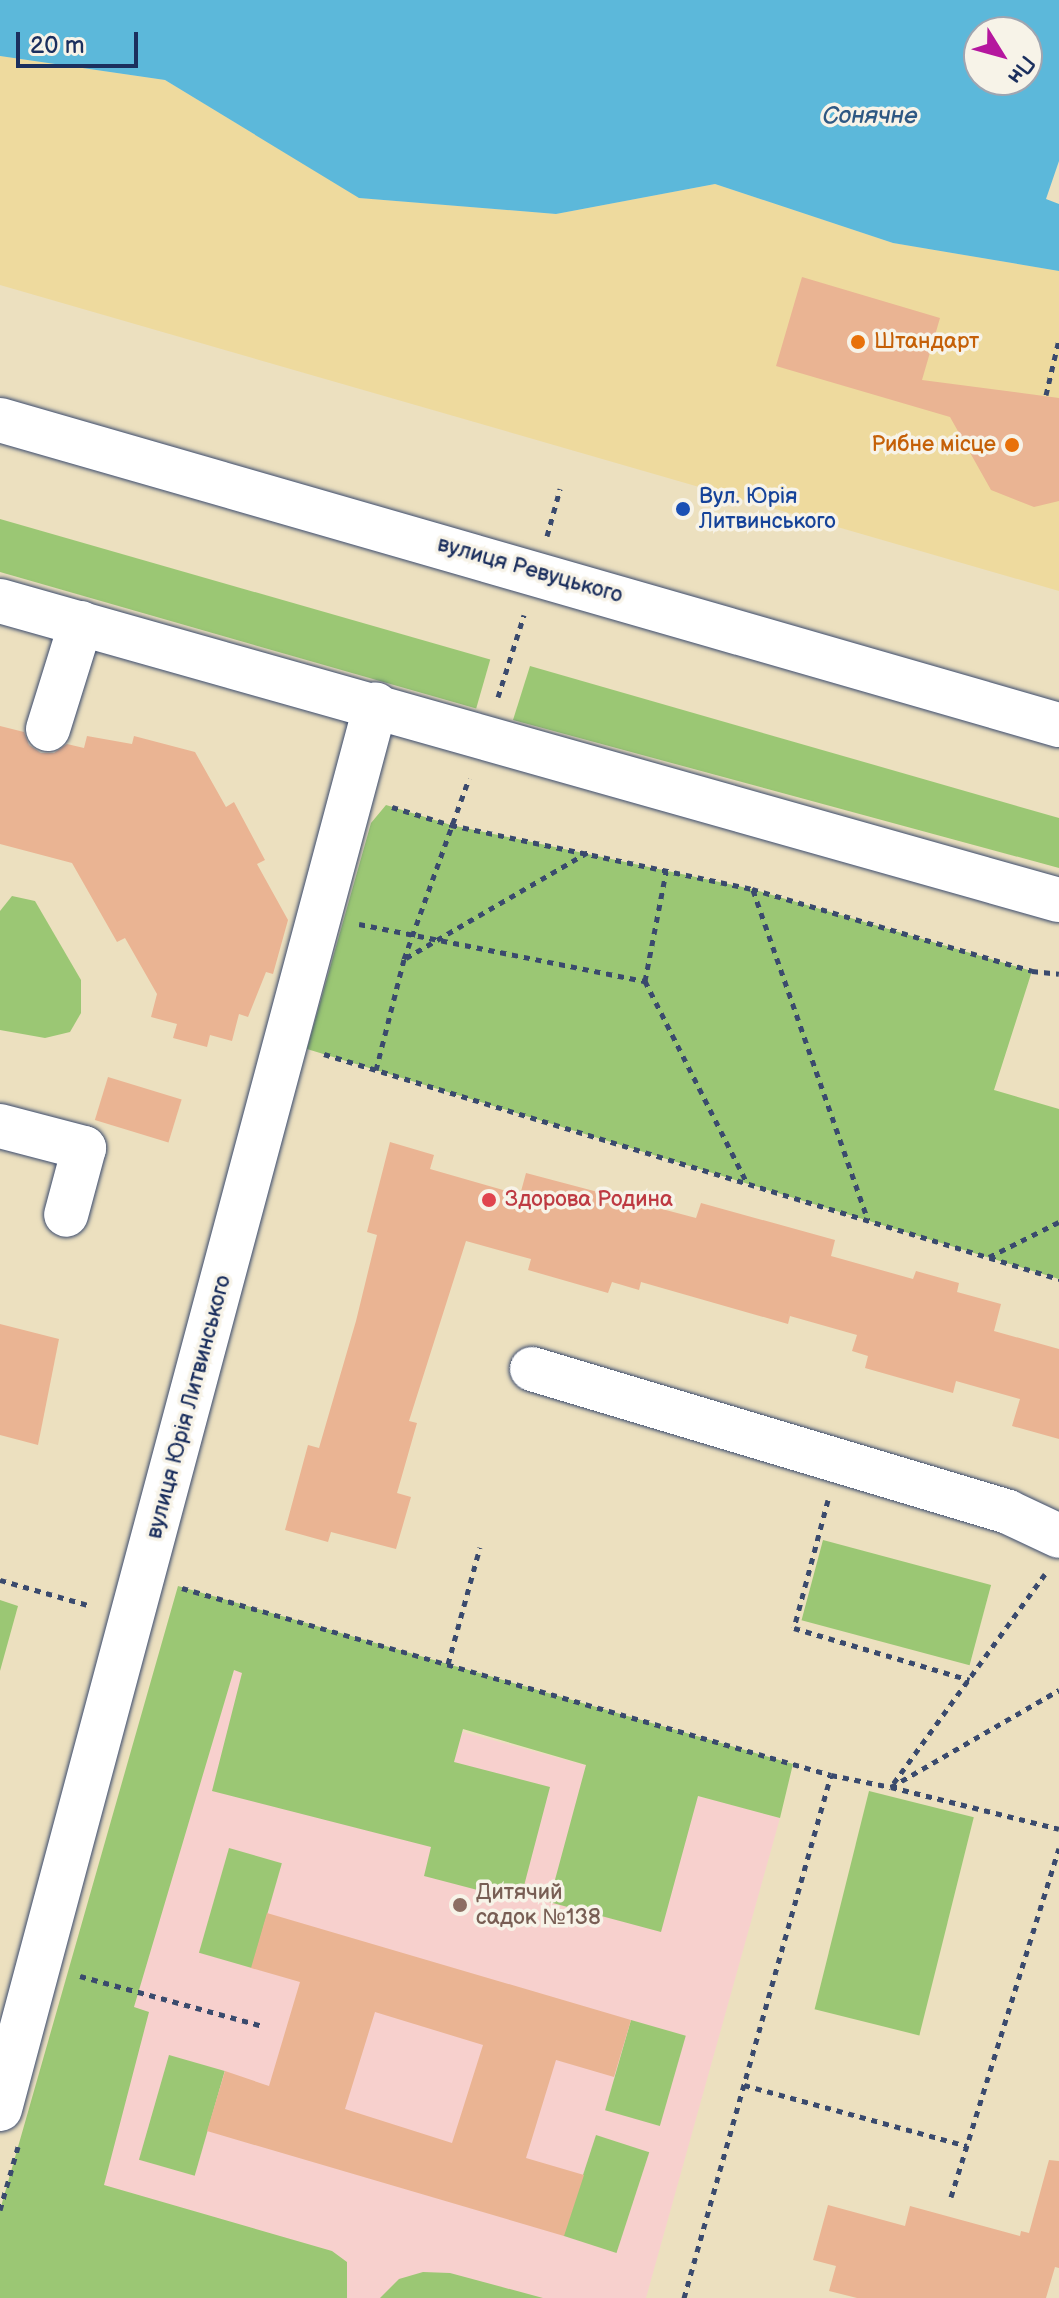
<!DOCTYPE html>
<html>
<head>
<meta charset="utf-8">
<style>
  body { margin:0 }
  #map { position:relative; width:1059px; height:2298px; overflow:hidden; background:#ece0bf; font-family:"Balsamiq Sans",sans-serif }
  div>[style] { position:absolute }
  .built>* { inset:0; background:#f7d0cd }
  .green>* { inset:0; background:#9bc774; transform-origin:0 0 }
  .sand>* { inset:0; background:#eeda9e }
  .water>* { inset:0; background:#5cb8da }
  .building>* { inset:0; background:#eab493; transform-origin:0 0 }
  .path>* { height:5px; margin-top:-2.5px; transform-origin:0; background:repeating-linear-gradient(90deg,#3a4a6d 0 6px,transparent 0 12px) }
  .roads { filter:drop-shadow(0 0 2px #3a4a6d) drop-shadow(0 0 2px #3a4a6d) }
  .minor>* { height:44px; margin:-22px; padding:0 22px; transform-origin:22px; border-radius:22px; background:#fff }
  .dots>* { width:22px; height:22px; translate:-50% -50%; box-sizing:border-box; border:4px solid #f7f3e8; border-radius:50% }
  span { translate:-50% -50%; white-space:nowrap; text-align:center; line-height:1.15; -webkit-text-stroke:7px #f7f3e8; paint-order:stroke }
  .food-label { font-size:22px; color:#c56008 }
  .left { translate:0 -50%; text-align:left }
  .right { translate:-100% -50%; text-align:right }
  .transit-label { font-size:22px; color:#164399 }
  .street-label { font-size:22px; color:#1b2f5e }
  .health-label { font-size:22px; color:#be3a42 }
  .education-label { font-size:22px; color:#785e54 }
  .water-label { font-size:24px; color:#2e5883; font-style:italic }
  .north { position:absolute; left:963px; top:16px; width:80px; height:80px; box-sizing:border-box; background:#f7f3e8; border:2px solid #9fa5b1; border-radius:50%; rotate:127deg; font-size:22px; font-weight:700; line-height:32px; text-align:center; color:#1b2f5e }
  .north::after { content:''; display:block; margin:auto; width:28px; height:36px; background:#b5179e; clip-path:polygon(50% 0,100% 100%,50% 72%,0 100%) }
  .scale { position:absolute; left:16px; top:32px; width:122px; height:36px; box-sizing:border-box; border:4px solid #1b2f5e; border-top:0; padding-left:10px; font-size:24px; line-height:28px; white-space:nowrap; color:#1b2f5e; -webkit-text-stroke:6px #f7f3e8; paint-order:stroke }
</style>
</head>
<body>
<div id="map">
  <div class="built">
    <div style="clip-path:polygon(234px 1670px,780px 1818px,646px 2298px,57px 2298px,138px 1992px)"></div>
  </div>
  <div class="green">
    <div style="left:0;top:519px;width:510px;height:51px;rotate:16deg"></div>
    <div style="clip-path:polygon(530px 666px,1059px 818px,1059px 868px,513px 720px)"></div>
    <div style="clip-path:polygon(386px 805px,451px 825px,752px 889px,1032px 971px,994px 1090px,1059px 1109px,1059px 1279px,307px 1049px,371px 823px)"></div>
    <div style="clip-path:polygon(12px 896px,35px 901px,81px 980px,81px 1013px,70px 1032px,45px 1038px,0 1030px,0 911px)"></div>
    <div style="left:823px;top:1540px;width:174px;height:83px;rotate:15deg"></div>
    <div style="clip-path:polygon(178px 1586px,793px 1764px,780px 1818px,698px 1796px,661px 1932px,549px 1902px,586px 1765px,463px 1729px,454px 1762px,550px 1787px,520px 1901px,424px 1876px,431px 1847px,212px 1791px,242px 1673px,234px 1670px,134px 2007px,149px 2012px,104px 2185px,332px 2251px,347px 2262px,347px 2298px,0 2298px,0 2210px)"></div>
    <div style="clip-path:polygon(0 1600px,18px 1606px,0 1671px)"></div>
    <div style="left:869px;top:1791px;width:108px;height:225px;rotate:14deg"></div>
    <div style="left:229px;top:1848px;width:55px;height:109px;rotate:16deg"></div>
    <div style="left:631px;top:2020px;width:57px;height:94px;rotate:16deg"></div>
    <div style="left:169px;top:2055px;width:58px;height:109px;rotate:16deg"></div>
    <div style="left:596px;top:2135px;width:56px;height:106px;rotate:18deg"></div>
    <div style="clip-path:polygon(423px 2272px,450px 2273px,543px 2298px,380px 2298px,399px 2279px)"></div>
  </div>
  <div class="sand">
    <div style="clip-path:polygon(0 56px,165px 80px,360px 198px,556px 214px,715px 184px,893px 243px,1059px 271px,1059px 591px,0 285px)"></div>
  </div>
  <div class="water">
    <div style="clip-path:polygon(evenodd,0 0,1059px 0,1059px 161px,1046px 199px,1059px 204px,1059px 271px,893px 243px,715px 184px,556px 214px,359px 198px,165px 80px,0 56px,0 0,979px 32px,1027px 32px,1027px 80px,979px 80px,979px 32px)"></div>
  </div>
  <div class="building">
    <div style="clip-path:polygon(802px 277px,940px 318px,922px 380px,1059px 398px,1059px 501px,1034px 507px,991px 490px,950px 417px,776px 366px)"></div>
    <div style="clip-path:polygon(0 726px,24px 732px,29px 745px,41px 753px,54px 753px,67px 744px,84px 748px,87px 736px,132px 744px,134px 736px,195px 752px,226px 807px,234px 802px,265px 860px,257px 864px,288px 920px,273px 974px,266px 972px,248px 1017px,239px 1014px,232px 1041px,210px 1035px,207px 1047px,173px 1038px,177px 1024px,151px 1017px,157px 994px,125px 938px,117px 942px,72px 863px,0 844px)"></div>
    <div style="left:108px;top:1077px;width:77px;height:45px;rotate:17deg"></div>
    <div style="clip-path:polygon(390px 1142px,434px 1155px,430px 1169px,520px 1195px,526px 1173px,696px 1218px,701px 1203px,835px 1240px,831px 1256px,913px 1279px,916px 1271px,959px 1283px,957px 1292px,1001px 1304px,994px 1331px,1059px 1349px,1059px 1439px,1012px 1426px,1020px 1399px,956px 1381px,953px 1393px,865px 1368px,868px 1356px,852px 1351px,857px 1335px,790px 1316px,788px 1324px,641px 1282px,639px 1290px,612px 1282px,608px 1293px,528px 1270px,531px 1259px,466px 1241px,409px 1421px,417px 1423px,397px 1493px,411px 1497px,396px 1549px,331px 1532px,328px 1542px,285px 1530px,308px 1445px,319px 1448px,356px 1321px,377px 1235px,367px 1232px)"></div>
    <div style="clip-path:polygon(0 1324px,59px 1339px,38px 1445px,0 1435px)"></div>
    <div style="clip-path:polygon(evenodd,267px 1913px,631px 2020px,614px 2077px,556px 2060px,526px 2158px,584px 2175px,564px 2236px,207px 2131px,225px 2071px,269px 2086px,300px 1982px,251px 1968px,267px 1913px,375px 2012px,483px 2045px,452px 2143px,345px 2109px,375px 2012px)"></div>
    <div style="clip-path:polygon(1049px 2160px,1059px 2161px,1059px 2268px,1055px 2267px,1046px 2298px,857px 2298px,829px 2291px,836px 2266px,813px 2260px,828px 2205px,905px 2226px,910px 2206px,1020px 2236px,1021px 2231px,1029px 2233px)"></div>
  </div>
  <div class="path">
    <div style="left:1046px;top:395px;width:57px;rotate:-76.9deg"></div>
    <div style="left:547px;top:536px;width:49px;rotate:-74.5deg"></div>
    <div style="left:498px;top:697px;width:86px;rotate:-72.4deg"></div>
    <div style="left:392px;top:807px;width:62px;rotate:17deg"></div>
    <div style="left:451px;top:825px;width:308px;rotate:12deg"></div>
    <div style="left:752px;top:889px;width:292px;rotate:16.3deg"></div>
    <div style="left:1032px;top:971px;width:27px;rotate:6deg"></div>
    <div style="left:753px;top:890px;width:349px;rotate:70.8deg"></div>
    <div style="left:359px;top:924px;width:292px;rotate:11.3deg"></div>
    <div style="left:645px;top:981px;width:226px;rotate:63.2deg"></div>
    <div style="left:406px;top:958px;width:211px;rotate:-30.2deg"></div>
    <div style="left:645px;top:981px;width:111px;rotate:-79.1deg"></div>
    <div style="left:324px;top:1054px;width:769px;rotate:17.02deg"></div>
    <div style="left:376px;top:1070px;width:114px;rotate:-75.8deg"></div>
    <div style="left:404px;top:959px;width:192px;rotate:-70.2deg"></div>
    <div style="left:989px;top:1257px;width:78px;rotate:-26.6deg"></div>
    <div style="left:828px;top:1500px;width:132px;rotate:104.9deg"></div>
    <div style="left:794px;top:1628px;width:183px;rotate:16.5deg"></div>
    <div style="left:1045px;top:1574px;width:263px;rotate:125.9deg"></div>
    <div style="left:891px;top:1787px;width:173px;rotate:14deg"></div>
    <div style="left:0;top:1580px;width:95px;rotate:15.9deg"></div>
    <div style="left:182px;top:1588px;width:675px;rotate:16.07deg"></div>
    <div style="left:448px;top:1664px;width:121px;rotate:-74.7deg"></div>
    <div style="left:80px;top:1976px;width:190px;rotate:15.3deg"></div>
    <div style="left:744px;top:2085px;width:231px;rotate:15.3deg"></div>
    <div style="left:951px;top:2197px;width:365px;rotate:-72.8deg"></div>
    <div style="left:0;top:2210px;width:66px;rotate:-74.1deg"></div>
    <div style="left:684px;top:2298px;width:543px;rotate:-74.3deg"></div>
    <div style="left:831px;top:1775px;width:61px;rotate:11.3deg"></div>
    <div style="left:891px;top:1787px;width:194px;rotate:-30deg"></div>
  </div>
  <div class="roads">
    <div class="minor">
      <div style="left:0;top:420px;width:1102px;rotate:16.07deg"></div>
      <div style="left:0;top:601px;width:1100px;rotate:15.77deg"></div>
      <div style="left:48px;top:729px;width:111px;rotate:-72.7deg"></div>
      <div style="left:0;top:1126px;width:87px;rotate:14.7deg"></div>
      <div style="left:84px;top:1148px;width:69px;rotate:105deg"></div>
      <div style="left:532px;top:1369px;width:497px;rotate:16.7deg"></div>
      <div style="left:1008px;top:1512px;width:56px;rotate:25.2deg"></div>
      <div style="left:0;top:2109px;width:1454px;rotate:-75.02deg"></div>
    </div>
  </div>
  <div class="dots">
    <div style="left:858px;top:342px;background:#e8710a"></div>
    <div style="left:1012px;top:445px;background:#e8710a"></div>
    <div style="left:683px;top:509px;background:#1a4fb4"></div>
    <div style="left:489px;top:1200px;background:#e0444e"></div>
    <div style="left:460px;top:1905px;background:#8d6e63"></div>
  </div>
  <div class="food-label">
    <span class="left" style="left:874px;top:342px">Штандарт</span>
    <span class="right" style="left:996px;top:445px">Рибне місце</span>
  </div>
  <div class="transit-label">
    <span class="left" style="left:699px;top:509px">Вул. Юрія<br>Литвинського</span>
  </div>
  <div class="street-label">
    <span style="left:530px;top:570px;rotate:16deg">вулиця Ревуцького</span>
    <span style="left:189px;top:1407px;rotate:-75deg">вулиця Юрія Литвинського</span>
  </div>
  <div class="health-label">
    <span class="left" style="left:505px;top:1200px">Здорова Родина</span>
  </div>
  <div class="education-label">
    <span class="left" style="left:476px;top:1905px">Дитячий<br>садок №138</span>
  </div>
  <div class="water-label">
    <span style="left:870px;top:116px">Сонячне</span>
  </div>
  <div class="north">Пн</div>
  <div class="scale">20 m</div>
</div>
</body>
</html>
